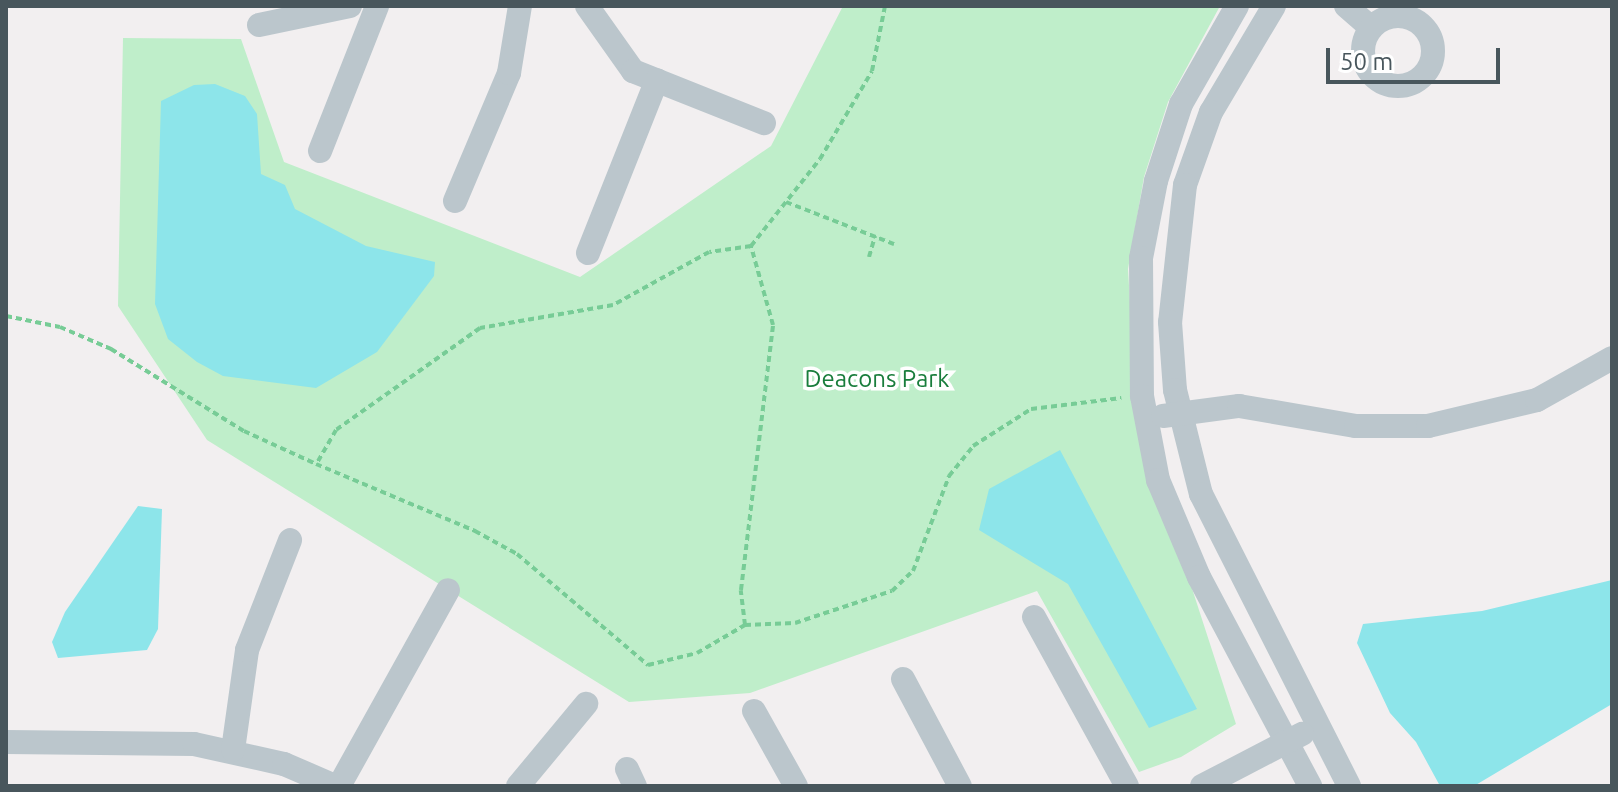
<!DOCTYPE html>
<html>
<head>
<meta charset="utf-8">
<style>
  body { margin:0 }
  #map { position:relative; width:1618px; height:792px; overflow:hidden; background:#f2eff0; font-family:Ubuntu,sans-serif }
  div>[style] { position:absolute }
  .green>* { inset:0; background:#bfeeca }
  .water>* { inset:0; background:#8de5ea }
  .path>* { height:4px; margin-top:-2px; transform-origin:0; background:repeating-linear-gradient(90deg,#77cc96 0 6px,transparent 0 10px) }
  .minor>* { height:24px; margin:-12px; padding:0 12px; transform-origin:12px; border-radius:12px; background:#bbc6cc }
  .minor>.ring { margin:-12px; padding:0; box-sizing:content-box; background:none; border:24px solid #bbc6cc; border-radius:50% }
  span { translate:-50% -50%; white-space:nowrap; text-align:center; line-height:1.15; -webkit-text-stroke:7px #fff; paint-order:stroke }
  .park-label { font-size:24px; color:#197d3c }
  .frame { position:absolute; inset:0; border:8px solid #48565c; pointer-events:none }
  .scale { position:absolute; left:1326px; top:48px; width:174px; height:36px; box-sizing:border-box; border:4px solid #48565c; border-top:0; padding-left:10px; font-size:24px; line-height:28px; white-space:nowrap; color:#48565c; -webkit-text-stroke:6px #fff; paint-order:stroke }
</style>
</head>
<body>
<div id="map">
  <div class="green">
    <div style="clip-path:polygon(843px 6px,1220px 6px,1168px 102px,1144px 177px,1128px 269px,1137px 419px,1236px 724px,1181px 757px,1139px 772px,1037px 591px,750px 693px,629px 702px,207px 440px,118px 306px,123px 38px,241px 39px,284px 162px,580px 277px,771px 146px)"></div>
  </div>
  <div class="water">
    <div style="clip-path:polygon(215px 84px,245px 96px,257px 114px,261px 174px,285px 185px,295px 209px,366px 246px,435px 262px,434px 276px,377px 352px,316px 388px,223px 376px,197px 362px,168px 339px,155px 304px,161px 101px,194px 85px)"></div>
    <div style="clip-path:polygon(1060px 450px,1197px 709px,1149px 728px,1068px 584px,979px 530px,989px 489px)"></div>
    <div style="clip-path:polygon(138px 506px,162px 509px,158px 629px,147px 650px,58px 658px,52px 642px,65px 612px)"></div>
    <div style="clip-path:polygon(1612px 580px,1612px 704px,1474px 786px,1440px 786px,1416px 742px,1390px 713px,1357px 643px,1363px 624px,1482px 611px)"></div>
  </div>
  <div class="path">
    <div style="left:786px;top:202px;width:116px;rotate:21.3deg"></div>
    <div style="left:751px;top:246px;width:111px;rotate:-51.6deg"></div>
    <div style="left:820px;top:159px;width:102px;rotate:-59.4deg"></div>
    <div style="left:872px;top:71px;width:66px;rotate:-78.7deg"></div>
    <div style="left:869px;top:257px;width:22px;rotate:-74deg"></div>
    <div style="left:6px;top:316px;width:55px;rotate:11.5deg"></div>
    <div style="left:60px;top:327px;width:56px;rotate:23.3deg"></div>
    <div style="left:111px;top:349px;width:156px;rotate:31.7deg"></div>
    <div style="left:244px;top:431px;width:79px;rotate:24.6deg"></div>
    <div style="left:316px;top:464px;width:173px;rotate:22.8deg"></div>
    <div style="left:475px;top:531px;width:48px;rotate:28.7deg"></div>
    <div style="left:517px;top:554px;width:172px;rotate:40.3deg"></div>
    <div style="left:648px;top:665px;width:50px;rotate:-13.8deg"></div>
    <div style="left:697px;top:653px;width:56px;rotate:-30.3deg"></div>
    <div style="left:745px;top:625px;width:35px;rotate:-97deg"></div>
    <div style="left:741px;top:590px;width:267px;rotate:-83.1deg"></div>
    <div style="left:773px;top:325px;width:82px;rotate:-105.6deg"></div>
    <div style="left:751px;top:246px;width:42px;rotate:171.9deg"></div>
    <div style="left:709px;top:252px;width:110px;rotate:151.1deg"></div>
    <div style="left:613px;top:305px;width:135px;rotate:170.2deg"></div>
    <div style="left:480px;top:328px;width:176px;rotate:144.7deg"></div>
    <div style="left:336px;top:430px;width:39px;rotate:120deg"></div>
    <div style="left:745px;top:625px;width:50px;rotate:-2.3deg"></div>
    <div style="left:795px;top:623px;width:102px;rotate:-18.3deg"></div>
    <div style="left:892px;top:591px;width:29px;rotate:-44deg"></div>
    <div style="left:913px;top:571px;width:102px;rotate:-69.2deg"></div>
    <div style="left:949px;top:476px;width:38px;rotate:-51deg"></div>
    <div style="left:973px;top:446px;width:69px;rotate:-32.5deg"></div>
    <div style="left:1031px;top:409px;width:91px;rotate:-7deg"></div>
  </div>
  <div class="minor">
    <div style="left:587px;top:6px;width:80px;rotate:54.7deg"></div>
    <div style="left:633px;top:71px;width:141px;rotate:21.7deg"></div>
    <div style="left:1237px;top:6px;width:113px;rotate:119.7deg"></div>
    <div style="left:1181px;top:104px;width:81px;rotate:108deg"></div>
    <div style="left:1156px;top:181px;width:78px;rotate:101deg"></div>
    <div style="left:1141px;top:258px;width:138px;rotate:89.6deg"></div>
    <div style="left:1142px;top:396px;width:86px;rotate:79.2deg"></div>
    <div style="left:1158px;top:480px;width:105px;rotate:67.1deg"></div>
    <div style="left:1199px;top:577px;width:237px;rotate:62deg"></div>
    <div style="left:1274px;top:6px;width:123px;rotate:120.7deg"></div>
    <div style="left:1211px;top:112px;width:77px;rotate:109.6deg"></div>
    <div style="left:1185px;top:185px;width:138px;rotate:96.2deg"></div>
    <div style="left:1170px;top:322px;width:68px;rotate:85.8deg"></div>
    <div style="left:1175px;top:390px;width:107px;rotate:76deg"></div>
    <div style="left:1201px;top:494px;width:327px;rotate:63.1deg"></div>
    <div style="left:1346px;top:6px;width:33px;rotate:41deg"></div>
    <div class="ring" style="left:1363px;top:16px;width:46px;height:46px"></div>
    <div style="left:259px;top:25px;width:93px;rotate:-11.8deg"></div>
    <div style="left:320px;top:151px;width:156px;rotate:-68.5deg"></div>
    <div style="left:455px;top:201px;width:139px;rotate:-67.1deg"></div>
    <div style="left:509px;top:73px;width:68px;rotate:-80.7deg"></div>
    <div style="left:588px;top:253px;width:186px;rotate:-68.3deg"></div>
    <div style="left:1163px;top:416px;width:77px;rotate:-7.5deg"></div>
    <div style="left:1239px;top:406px;width:119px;rotate:9.7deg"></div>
    <div style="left:1356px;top:426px;width:72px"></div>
    <div style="left:1428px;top:426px;width:112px;rotate:-13.4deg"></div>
    <div style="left:1537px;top:400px;width:86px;rotate:-29.2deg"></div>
    <div style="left:1034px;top:617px;width:193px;rotate:61.2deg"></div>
    <div style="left:903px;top:679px;width:121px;rotate:62deg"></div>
    <div style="left:754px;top:711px;width:86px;rotate:60.8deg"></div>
    <div style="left:6px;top:742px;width:188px;rotate:0.6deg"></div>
    <div style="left:194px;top:744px;width:92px;rotate:12.5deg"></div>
    <div style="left:284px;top:764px;width:56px;rotate:23.3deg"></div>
    <div style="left:233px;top:750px;width:101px;rotate:-82deg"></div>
    <div style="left:247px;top:650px;width:118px;rotate:-68.6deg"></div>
    <div style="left:627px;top:769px;width:19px;rotate:65deg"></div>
    <div style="left:339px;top:786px;width:224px;rotate:-60.9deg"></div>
    <div style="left:518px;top:786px;width:107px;rotate:-50.3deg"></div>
    <div style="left:1202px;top:786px;width:113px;rotate:-27.5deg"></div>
  </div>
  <div class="park-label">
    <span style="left:877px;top:379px">Deacons Park</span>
  </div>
  <div class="frame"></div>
  <div class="scale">50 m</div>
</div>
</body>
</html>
